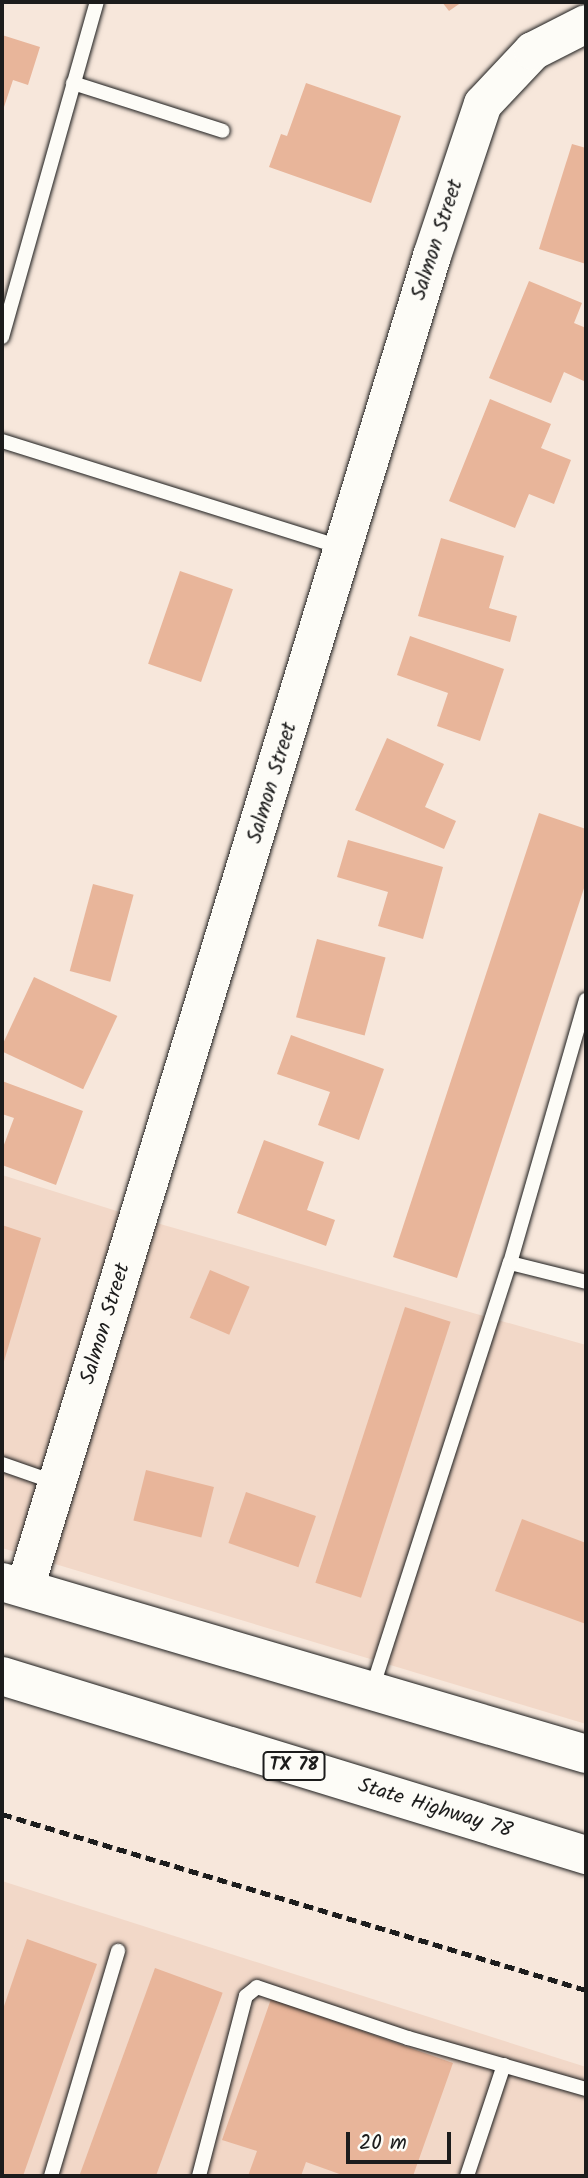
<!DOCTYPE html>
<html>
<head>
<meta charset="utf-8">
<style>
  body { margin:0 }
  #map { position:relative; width:588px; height:2178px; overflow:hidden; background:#f7e7db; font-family:Kalam,sans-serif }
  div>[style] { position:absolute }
  .built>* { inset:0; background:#f2d8c8 }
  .building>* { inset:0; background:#e8b59a; transform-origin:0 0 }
  .roads { filter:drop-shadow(0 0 2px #1c1c1c) drop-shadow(0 0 2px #1c1c1c) }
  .lane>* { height:14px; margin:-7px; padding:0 7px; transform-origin:7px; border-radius:7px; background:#fdfcf7 }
  .secondary>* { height:38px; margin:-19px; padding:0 19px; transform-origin:19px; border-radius:19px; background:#fdfcf7 }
  .primary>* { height:38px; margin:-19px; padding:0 19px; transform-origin:19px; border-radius:19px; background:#fdfcf7 }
  .rail>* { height:5px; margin-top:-2.5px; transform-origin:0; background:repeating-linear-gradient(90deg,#1c1c1c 0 10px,transparent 0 15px) }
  span { translate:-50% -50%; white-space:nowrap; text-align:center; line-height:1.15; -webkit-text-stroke:5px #fdfcf7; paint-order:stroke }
  .shield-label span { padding:2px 5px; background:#fdfcf7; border:2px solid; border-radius:5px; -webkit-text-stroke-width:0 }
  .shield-label { font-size:19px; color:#1c1c1c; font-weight:700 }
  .street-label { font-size:21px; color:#1c1c1c }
  .frame { position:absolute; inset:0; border:4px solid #1c1c1c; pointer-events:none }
  .scale { position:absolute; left:346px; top:2132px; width:105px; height:32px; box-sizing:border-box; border:4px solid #1c1c1c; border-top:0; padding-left:9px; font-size:21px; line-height:24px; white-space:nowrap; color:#1c1c1c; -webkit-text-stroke:5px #fdfcf7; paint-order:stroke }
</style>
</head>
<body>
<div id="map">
  <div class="built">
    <div style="clip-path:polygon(2px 1175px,139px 1218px,586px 1345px,586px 1724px,2px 1548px)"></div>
    <div style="clip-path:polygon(2px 1881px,586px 2067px,586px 2176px,2px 2176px)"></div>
  </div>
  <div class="building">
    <div style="clip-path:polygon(442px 2px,462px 2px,449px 11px)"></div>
    <div style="clip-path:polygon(2px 35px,40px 47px,28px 85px,13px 80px,2px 113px)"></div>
    <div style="clip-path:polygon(306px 83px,401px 116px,371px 203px,269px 167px,281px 134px,287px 136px)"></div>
    <div style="clip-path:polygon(572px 144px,586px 148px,586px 264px,539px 249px)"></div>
    <div style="clip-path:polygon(529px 281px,582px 303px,574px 323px,586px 328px,586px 382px,564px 372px,551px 403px,489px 378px)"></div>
    <div style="clip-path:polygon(490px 399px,551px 424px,541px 448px,571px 460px,554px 504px,529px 494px,515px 528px,449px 501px)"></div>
    <div style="clip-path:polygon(441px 538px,504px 556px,489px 608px,517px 616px,510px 642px,418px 616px)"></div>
    <div style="left:180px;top:571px;width:56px;height:98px;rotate:19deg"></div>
    <div style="clip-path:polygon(410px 636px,504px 669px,480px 741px,437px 726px,448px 693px,397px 675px)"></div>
    <div style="clip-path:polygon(387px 738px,444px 764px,425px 807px,456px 821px,444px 849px,355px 810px)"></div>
    <div style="clip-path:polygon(539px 813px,586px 829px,586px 882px,457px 1278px,393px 1257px)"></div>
    <div style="clip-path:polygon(348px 840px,443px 867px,423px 939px,378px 926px,388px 892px,337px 877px)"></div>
    <div style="left:93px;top:884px;width:42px;height:90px;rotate:15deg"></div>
    <div style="left:317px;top:939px;width:71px;height:81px;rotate:15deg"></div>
    <div style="left:34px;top:977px;width:92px;height:81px;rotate:25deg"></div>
    <div style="clip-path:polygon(291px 1035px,384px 1069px,359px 1140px,318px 1125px,330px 1092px,277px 1074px)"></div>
    <div style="clip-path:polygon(2px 1081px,83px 1111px,56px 1185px,2px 1165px,2px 1150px,14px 1118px,2px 1114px)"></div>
    <div style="clip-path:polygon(264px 1140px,324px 1162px,307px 1210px,335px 1220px,326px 1246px,237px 1213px)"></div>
    <div style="clip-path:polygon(2px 1225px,41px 1238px,2px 1368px)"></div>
    <div style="left:210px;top:1270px;width:43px;height:52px;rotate:23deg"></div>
    <div style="left:405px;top:1307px;width:48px;height:290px;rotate:18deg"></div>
    <div style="left:146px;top:1470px;width:70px;height:52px;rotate:14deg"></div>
    <div style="left:246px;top:1492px;width:74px;height:54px;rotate:19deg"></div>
    <div style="clip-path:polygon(522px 1519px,586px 1543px,586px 1624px,495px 1591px)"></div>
    <div style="clip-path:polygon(27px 1939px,97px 1964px,23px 2176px,2px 2176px,2px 2012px)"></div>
    <div style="left:155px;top:1968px;width:72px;height:222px;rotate:20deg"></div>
    <div style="clip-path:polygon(271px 1999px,453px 2063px,413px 2176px,345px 2176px,306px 2162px,301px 2176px,248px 2176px,257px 2151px,222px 2140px)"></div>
  </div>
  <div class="roads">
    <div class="lane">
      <div style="left:73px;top:83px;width:157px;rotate:17.7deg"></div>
      <div style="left:2px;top:337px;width:348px;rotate:-74.2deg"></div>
      <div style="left:2px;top:441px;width:355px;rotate:17.4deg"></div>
      <div style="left:510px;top:1263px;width:78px;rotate:14deg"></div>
      <div style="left:2px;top:1464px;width:58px;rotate:19.1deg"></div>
      <div style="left:372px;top:1689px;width:448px;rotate:-72.1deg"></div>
      <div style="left:510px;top:1263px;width:274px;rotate:-73.9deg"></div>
      <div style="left:51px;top:2176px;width:235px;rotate:-73.4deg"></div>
      <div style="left:199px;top:2176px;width:186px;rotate:-75.4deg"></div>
      <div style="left:246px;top:1996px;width:14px;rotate:-39deg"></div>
      <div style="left:257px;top:1987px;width:159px;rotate:18.7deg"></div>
      <div style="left:408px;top:2038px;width:185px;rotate:16deg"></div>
      <div style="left:467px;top:2176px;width:117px;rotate:-71.6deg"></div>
    </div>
    <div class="secondary">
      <div style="left:25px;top:1588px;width:1393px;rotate:-73.01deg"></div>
      <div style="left:432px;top:256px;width:160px;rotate:-71.5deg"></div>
      <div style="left:483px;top:104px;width:73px;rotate:-46.7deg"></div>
      <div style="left:533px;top:51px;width:59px;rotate:-27deg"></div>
    </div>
    <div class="primary">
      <div style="left:2px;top:1582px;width:609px;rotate:16.41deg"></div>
      <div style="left:2px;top:1676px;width:611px;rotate:17.04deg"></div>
    </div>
  </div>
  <div class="rail">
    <div style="left:2px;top:1814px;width:610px;rotate:16.77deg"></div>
  </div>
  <div class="shield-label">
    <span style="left:294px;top:1766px">TX 78</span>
  </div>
  <div class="street-label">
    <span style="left:438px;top:240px;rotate:-72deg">Salmon Street</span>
    <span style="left:273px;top:783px;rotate:-73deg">Salmon Street</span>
    <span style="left:106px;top:1324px;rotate:-73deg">Salmon Street</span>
    <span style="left:435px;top:1809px;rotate:17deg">State Highway 78</span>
  </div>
  <div class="frame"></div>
  <div class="scale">20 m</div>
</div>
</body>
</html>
